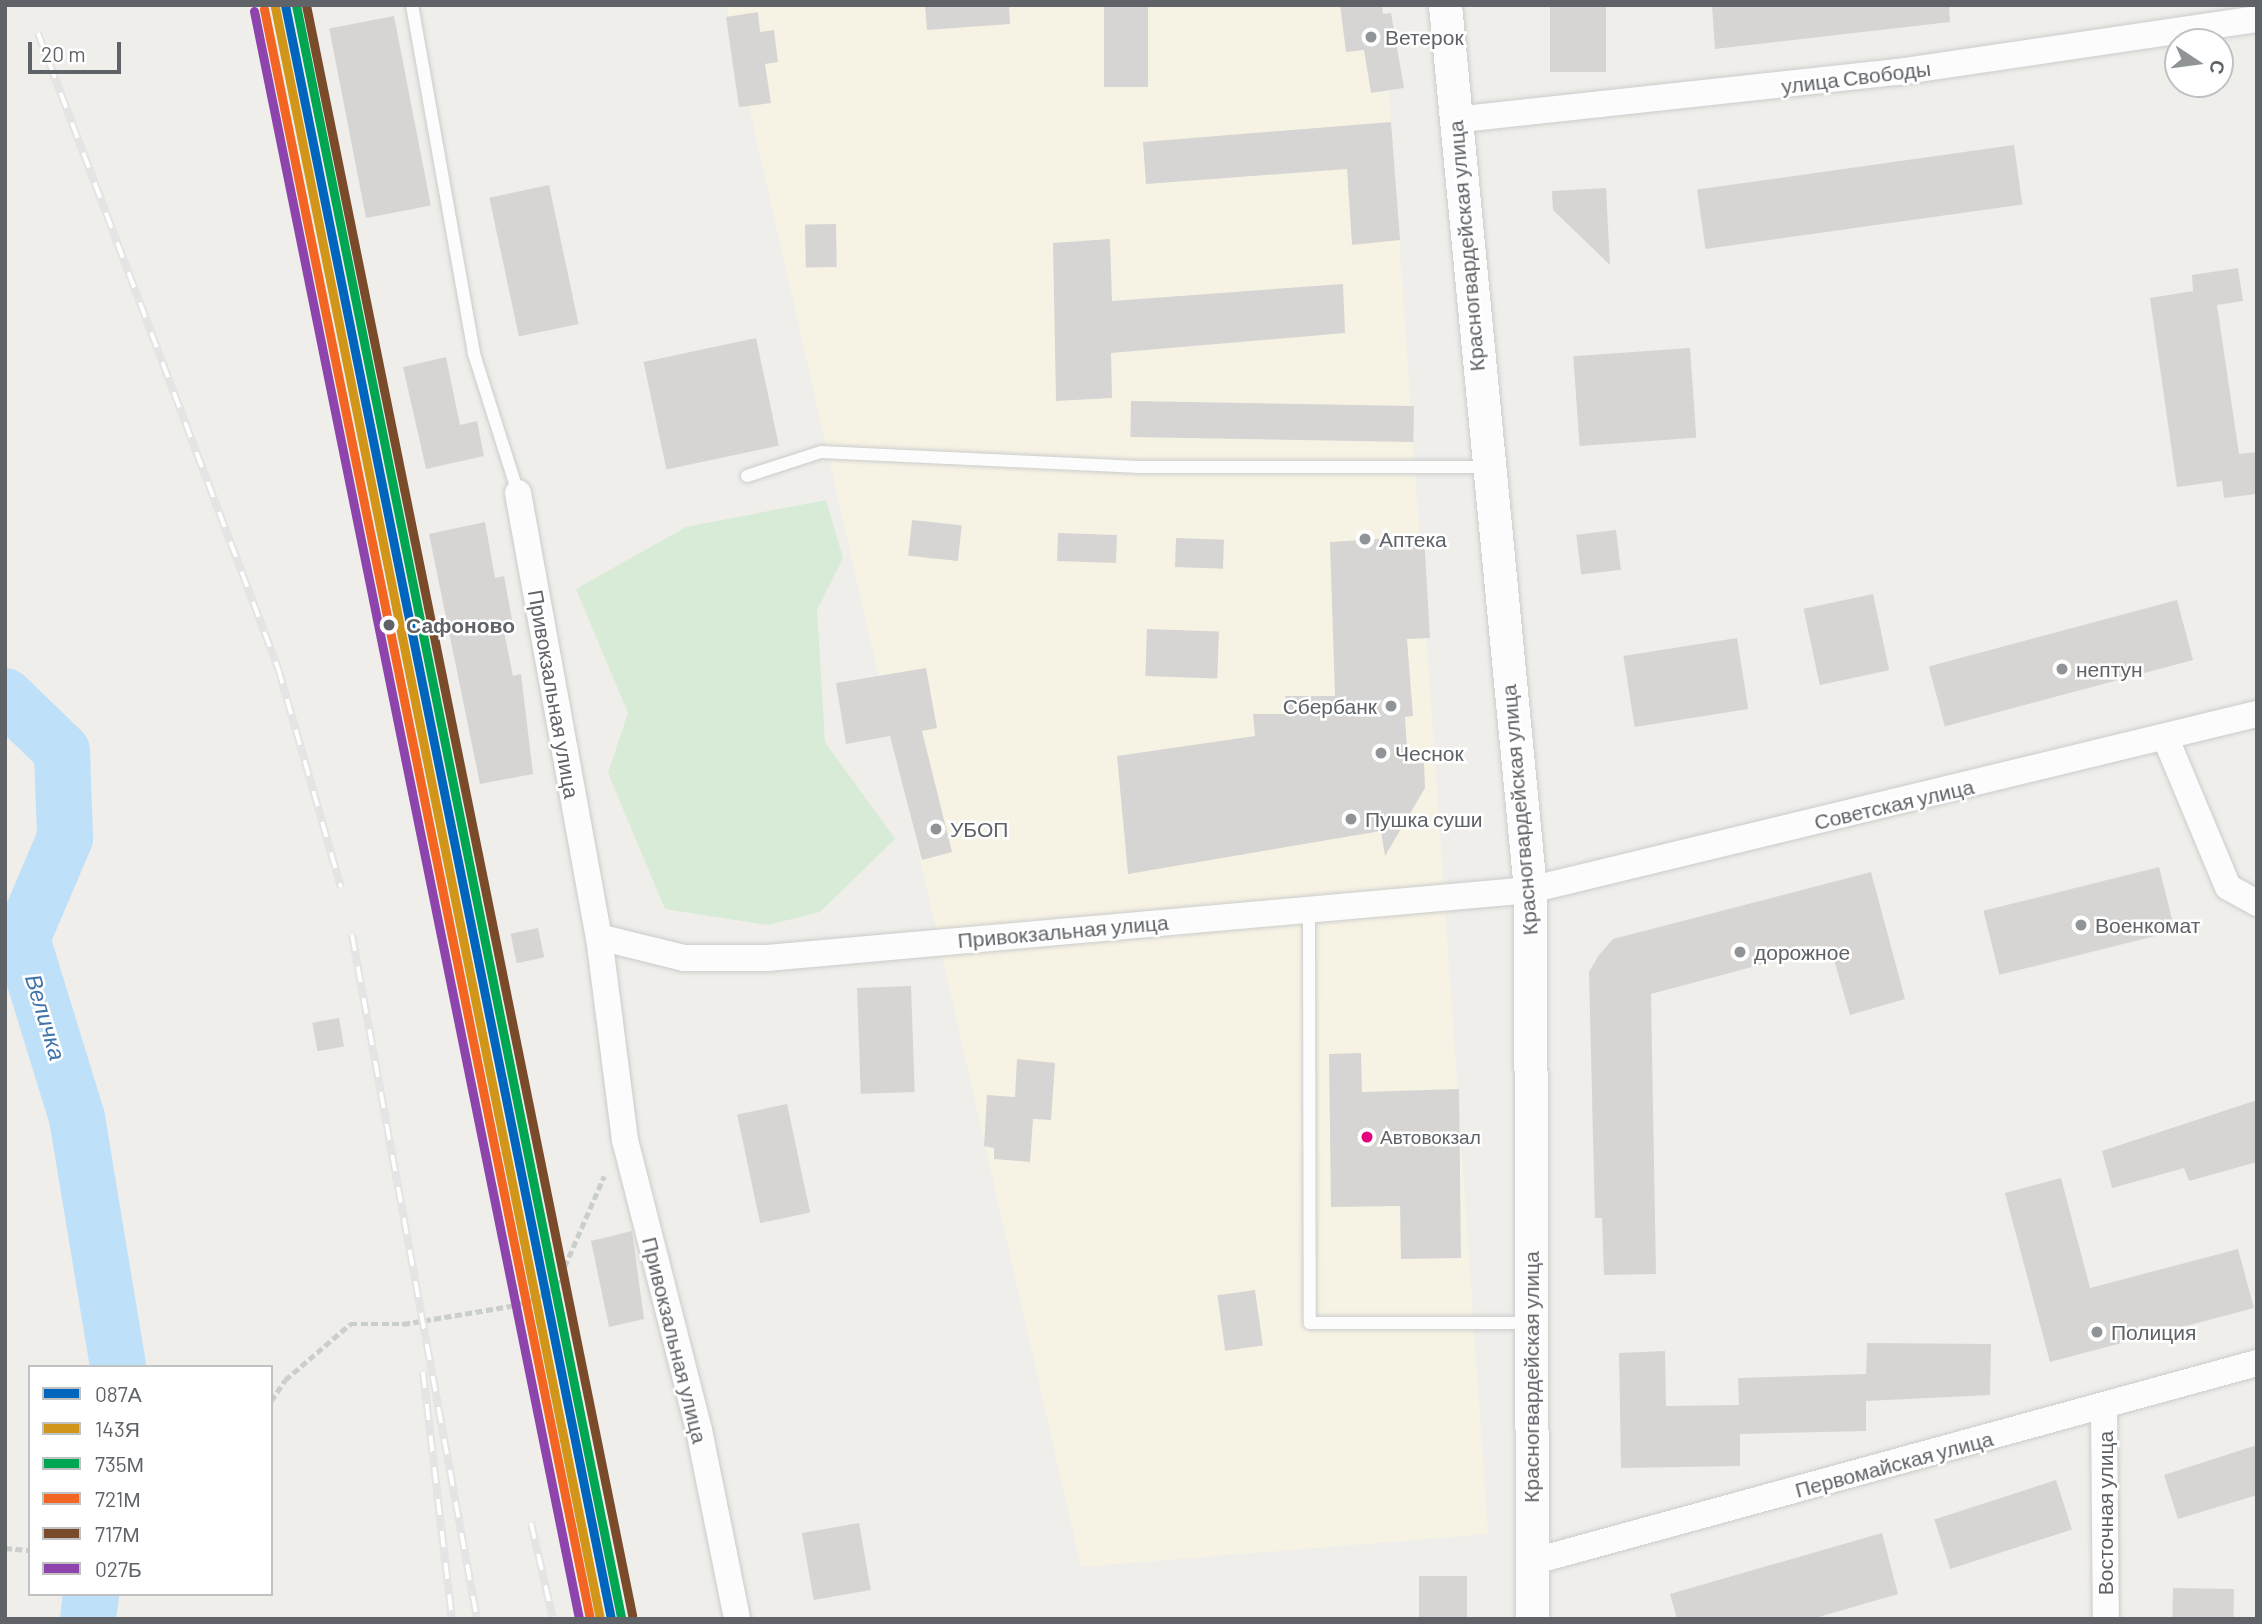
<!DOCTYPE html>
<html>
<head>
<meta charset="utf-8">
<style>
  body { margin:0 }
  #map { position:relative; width:2262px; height:1624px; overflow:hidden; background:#efeeea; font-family:Barlow,sans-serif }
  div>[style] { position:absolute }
  .commercial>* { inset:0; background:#f7f3e4 }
  .green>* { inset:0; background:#d8ebd6 }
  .river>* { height:56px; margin:-28px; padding:0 28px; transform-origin:28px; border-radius:28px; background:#bfe0f9 }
  .building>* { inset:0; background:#d6d5d3; transform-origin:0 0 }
  .path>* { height:4.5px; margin-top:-2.25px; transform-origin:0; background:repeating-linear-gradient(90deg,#cacfcc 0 7px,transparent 0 10.5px) }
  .roads { filter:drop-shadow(0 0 2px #cbcccc) drop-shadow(0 0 2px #cbcccc) }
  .service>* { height:12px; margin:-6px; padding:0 6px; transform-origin:6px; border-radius:6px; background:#fdfcfc }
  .minor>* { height:26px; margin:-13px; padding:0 13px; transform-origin:13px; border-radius:13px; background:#fdfcfc }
  .tertiary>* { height:33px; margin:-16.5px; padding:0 16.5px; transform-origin:16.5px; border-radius:16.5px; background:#fdfcfc }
  .rail>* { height:8px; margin-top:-4px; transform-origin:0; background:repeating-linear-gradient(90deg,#fff 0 16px,#e4e4e4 0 32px); box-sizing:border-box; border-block:2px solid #e4e4e4 }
  .rail-1>* { height:9px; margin:-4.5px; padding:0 4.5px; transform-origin:4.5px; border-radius:4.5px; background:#0065bd }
  .rail-2>* { height:9px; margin:-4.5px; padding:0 4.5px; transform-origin:4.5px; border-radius:4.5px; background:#d1951a }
  .rail-3>* { height:9px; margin:-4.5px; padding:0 4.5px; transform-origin:4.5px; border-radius:4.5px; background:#00a651 }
  .rail-4>* { height:9px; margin:-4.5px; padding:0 4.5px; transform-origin:4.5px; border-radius:4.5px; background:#f26522 }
  .rail-5>* { height:9px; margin:-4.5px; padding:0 4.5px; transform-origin:4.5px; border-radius:4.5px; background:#7a4b2a }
  .rail-6>* { height:9px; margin:-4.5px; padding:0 4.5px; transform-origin:4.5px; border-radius:4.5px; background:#8e44ad }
  .dots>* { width:19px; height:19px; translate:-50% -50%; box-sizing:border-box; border:4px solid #fff; border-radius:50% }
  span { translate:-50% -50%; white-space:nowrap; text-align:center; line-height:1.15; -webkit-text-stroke:5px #fff; paint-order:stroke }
  .bus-label { font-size:19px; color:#5f6368 }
  .left { translate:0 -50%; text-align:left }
  .poi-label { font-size:21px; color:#5f6368 }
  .right { translate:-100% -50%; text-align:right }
  .street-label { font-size:21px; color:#5f6368 }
  .stop-label { font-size:21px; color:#5f6368; font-weight:700 }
  .water-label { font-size:23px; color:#4174aa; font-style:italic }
  .frame { position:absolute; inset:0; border:7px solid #5f6368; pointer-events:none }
  .legend { position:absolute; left:28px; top:1365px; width:245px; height:231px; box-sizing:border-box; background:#fff; border:2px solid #bfc1c3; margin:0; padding:9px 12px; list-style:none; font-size:21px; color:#5f6368 }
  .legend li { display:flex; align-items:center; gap:14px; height:35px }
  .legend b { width:35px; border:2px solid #bfc1c3 }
  .north { position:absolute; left:2164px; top:28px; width:70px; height:70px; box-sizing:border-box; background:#fff; border:2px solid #bfc1c3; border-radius:50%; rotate:103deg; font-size:19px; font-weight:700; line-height:28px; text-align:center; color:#5f6368 }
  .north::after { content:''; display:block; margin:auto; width:24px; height:32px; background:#919496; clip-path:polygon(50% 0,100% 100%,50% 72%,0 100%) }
  .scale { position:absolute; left:28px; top:42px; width:93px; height:32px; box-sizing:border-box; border:4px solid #5f6368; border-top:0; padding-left:9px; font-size:21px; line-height:24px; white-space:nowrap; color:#5f6368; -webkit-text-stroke:5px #fff; paint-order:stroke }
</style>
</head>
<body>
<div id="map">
  <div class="commercial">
    <div style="clip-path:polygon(726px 5px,1383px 5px,1488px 1534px,1081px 1567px)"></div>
  </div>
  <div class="green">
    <div style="clip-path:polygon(826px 500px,843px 558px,817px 610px,825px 742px,895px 839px,820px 912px,768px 925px,665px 909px,608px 773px,628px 713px,576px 589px,686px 527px)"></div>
  </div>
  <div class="river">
    <div style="left:5px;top:696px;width:79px;rotate:44deg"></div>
    <div style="left:62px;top:751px;width:87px;rotate:88deg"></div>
    <div style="left:65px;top:838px;width:110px;rotate:113.1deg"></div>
    <div style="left:22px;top:939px;width:187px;rotate:72.9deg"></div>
    <div style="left:77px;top:1118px;width:252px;rotate:80.6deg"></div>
    <div style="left:88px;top:1619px;width:25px;rotate:-83deg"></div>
  </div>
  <div class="building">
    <div style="clip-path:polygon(925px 5px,1009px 5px,1010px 24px,927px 30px)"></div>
    <div style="left:1104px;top:5px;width:44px;height:82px"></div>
    <div style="clip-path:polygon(1340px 5px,1382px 5px,1383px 14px,1391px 13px,1404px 88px,1371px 93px,1364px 50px,1346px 52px)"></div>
    <div style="left:1550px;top:5px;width:56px;height:67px"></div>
    <div style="clip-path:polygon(1712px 5px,1949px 5px,1950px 22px,1715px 49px)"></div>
    <div style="clip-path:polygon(758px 12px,760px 32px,774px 30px,778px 62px,765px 64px,771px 103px,739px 107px,726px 17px)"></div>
    <div style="left:394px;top:16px;width:193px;height:66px;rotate:79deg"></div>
    <div style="clip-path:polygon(1391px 122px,1400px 240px,1352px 245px,1347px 169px,1146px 184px,1143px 142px)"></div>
    <div style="left:2014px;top:145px;width:60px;height:320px;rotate:82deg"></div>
    <div style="left:549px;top:185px;width:142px;height:61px;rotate:78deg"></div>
    <div style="clip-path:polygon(1606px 188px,1610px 265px,1553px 210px,1552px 191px)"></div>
    <div style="left:836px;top:224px;width:43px;height:31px;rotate:89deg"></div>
    <div style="clip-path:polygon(1110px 239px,1112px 301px,1343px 284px,1345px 333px,1111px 353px,1112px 398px,1056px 401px,1053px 243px)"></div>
    <div style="clip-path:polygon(2238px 268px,2243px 301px,2217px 305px,2239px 454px,2257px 452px,2257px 494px,2224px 498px,2222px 481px,2177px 487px,2150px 298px,2193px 291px,2192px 275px)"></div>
    <div style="left:756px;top:338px;width:110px;height:115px;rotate:78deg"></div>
    <div style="left:1690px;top:348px;width:90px;height:117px;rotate:86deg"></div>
    <div style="clip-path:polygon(446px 357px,460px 425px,477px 421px,484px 456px,426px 469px,403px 367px)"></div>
    <div style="left:1131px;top:401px;width:283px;height:36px;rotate:1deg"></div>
    <div style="left:912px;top:520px;width:50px;height:36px;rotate:6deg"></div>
    <div style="clip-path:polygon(485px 522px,495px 578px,504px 576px,513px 625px,503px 627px,513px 676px,521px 674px,533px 774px,480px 784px,429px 534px)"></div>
    <div style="left:1616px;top:530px;width:40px;height:40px;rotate:83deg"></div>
    <div style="left:1058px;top:533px;width:59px;height:28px;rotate:2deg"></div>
    <div style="clip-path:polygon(1424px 536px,1430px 638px,1407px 639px,1413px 716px,1405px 717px,1408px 764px,1424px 763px,1425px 788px,1385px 856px,1381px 831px,1128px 874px,1117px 756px,1255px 736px,1253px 714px,1288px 714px,1285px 696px,1335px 696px,1330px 542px)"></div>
    <div style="left:1176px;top:538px;width:48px;height:29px;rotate:2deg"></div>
    <div style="left:1873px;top:594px;width:78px;height:71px;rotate:78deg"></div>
    <div style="left:2177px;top:600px;width:62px;height:257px;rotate:75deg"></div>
    <div style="left:1147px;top:629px;width:72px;height:47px;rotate:2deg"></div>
    <div style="left:1737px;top:638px;width:72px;height:115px;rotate:81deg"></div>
    <div style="clip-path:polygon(926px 668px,937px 728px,922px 731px,952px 852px,922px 860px,890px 736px,846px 744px,836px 683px)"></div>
    <div style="left:2159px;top:867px;width:66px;height:181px;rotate:76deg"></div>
    <div style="clip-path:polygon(1871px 872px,1905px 999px,1850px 1015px,1830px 946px,1651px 994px,1656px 1274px,1604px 1275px,1602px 1218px,1595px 1218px,1589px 972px,1599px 955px,1613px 939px)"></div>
    <div style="left:538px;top:928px;width:30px;height:28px;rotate:78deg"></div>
    <div style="left:911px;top:986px;width:106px;height:54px;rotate:88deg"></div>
    <div style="left:339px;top:1018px;width:29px;height:27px;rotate:80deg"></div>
    <div style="clip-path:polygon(1361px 1053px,1362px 1092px,1459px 1089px,1461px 1258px,1401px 1259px,1400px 1206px,1331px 1207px,1329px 1054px)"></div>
    <div style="clip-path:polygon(1017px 1059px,1055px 1063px,1051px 1120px,1033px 1119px,1030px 1162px,994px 1159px,994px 1148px,984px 1146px,987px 1095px,1015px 1097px)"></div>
    <div style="clip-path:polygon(2257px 1100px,2257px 1162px,2189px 1181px,2184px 1168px,2112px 1188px,2102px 1151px)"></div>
    <div style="left:787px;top:1104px;width:111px;height:51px;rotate:78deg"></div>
    <div style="clip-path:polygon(2061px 1178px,2090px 1288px,2238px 1249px,2254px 1308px,2050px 1362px,2005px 1193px)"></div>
    <div style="clip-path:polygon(632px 1231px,644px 1319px,609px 1327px,591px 1241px)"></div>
    <div style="left:1255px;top:1290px;width:56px;height:38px;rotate:82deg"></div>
    <div style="clip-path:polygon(1867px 1343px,1991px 1344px,1990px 1395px,1866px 1401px,1866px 1431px,1740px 1434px,1740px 1466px,1621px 1468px,1619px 1353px,1665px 1351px,1666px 1406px,1739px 1405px,1738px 1378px,1866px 1374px)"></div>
    <div style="clip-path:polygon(2257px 1445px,2257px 1495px,2178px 1519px,2164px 1475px)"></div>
    <div style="left:2056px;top:1480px;width:52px;height:128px;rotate:72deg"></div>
    <div style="left:859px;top:1523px;width:68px;height:58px;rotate:80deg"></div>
    <div style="clip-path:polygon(1882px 1533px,1898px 1594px,1812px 1619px,1677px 1619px,1670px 1594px)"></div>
    <div style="left:1419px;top:1576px;width:48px;height:43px"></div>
    <div style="left:2173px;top:1588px;width:61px;height:31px;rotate:1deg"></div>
  </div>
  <div class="path">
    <div style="left:271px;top:1401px;width:25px;rotate:-56deg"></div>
    <div style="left:285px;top:1380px;width:86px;rotate:-40.7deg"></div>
    <div style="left:350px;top:1324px;width:53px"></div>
    <div style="left:403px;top:1324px;width:115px;rotate:-9.5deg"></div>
    <div style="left:516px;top:1305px;width:33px;rotate:-21deg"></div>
    <div style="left:547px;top:1293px;width:11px;rotate:-38deg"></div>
    <div style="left:556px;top:1286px;width:120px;rotate:-66.4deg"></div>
    <div style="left:5px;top:1548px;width:25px;rotate:5deg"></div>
  </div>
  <div class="roads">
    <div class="service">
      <div style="left:412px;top:5px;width:354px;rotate:79.9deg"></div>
      <div style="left:474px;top:354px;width:146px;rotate:72.4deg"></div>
      <div style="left:747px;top:476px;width:78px;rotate:-18deg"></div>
      <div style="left:821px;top:452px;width:319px;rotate:2.7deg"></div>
      <div style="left:1140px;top:467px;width:347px"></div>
      <div style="left:1309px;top:909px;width:414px;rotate:89.9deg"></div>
      <div style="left:1310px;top:1323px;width:219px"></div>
    </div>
    <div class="minor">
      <div style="left:1454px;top:120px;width:447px;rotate:-6.2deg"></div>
      <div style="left:1898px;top:72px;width:363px;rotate:-8.4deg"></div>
      <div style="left:518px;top:493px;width:451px;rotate:79.7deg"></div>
      <div style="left:599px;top:937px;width:88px;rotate:13.9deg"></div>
      <div style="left:684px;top:958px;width:83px"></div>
      <div style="left:767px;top:958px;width:766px;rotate:-5.09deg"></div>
      <div style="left:1530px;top:890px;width:748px;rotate:-13.61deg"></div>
      <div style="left:2166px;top:739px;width:160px;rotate:67.3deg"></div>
      <div style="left:2228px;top:887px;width:33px;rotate:29deg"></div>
      <div style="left:599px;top:937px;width:205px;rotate:82.7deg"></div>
      <div style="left:625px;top:1140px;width:299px;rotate:75.7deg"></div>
      <div style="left:699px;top:1430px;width:193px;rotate:78.6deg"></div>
      <div style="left:2104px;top:1407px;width:212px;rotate:89.5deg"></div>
      <div style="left:1531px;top:1562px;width:753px;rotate:-15.33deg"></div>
    </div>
    <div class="tertiary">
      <div style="left:1445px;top:5px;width:889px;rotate:84.51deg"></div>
      <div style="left:1530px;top:890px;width:729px;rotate:89.84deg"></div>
    </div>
  </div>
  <div class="rail">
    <div style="left:38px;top:33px;width:679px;rotate:69.3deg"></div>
    <div style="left:278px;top:668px;width:228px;rotate:74deg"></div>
    <div style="left:352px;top:935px;width:695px;rotate:79.64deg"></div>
    <div style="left:423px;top:1372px;width:249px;rotate:83.3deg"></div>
    <div style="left:531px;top:1523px;width:98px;rotate:77.1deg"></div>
  </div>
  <div class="rail-1">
    <div style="left:285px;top:5px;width:1647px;rotate:78.58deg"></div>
  </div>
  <div class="rail-2">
    <div style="left:275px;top:7px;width:1644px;rotate:78.6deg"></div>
  </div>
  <div class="rail-3">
    <div style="left:296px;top:5px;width:1644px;rotate:78.6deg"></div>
  </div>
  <div class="rail-4">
    <div style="left:264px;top:9px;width:1643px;rotate:78.55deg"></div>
  </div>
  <div class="rail-5">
    <div style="left:306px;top:5px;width:1643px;rotate:78.55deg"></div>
  </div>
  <div class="rail-6">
    <div style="left:254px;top:11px;width:1641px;rotate:78.57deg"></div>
  </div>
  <div class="dots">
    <div style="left:1371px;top:37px;background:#919496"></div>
    <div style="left:1365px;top:539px;background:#919496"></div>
    <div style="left:389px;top:625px;background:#5f6368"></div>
    <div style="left:2062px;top:669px;background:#919496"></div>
    <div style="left:1391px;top:706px;background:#919496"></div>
    <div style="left:1381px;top:753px;background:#919496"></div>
    <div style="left:1351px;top:819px;background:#919496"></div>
    <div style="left:936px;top:829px;background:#919496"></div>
    <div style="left:2081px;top:925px;background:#919496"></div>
    <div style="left:1740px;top:952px;background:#919496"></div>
    <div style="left:1367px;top:1137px;background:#e5007d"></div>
    <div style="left:2097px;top:1332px;background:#919496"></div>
  </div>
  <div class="bus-label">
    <span class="left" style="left:1380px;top:1137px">Автовокзал</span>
  </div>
  <div class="poi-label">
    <span class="left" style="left:1385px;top:37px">Ветерок</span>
    <span class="left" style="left:1379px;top:539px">Аптека</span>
    <span class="left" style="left:2076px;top:669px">нептун</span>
    <span class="right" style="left:1377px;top:706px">Сбербанк</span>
    <span class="left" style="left:1395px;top:753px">Чеснок</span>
    <span class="left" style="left:1365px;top:819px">Пушка суши</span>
    <span class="left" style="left:950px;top:829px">УБОП</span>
    <span class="left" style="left:2095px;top:925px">Военкомат</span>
    <span class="left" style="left:1754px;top:952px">дорожное</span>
    <span class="left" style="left:2111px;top:1332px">Полиция</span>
  </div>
  <div class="street-label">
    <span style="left:1856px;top:77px;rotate:-7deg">улица Свободы</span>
    <span style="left:1466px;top:246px;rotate:-95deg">Красногвардейская улица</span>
    <span style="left:554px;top:694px;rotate:80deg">Привокзальная улица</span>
    <span style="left:1894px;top:804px;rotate:-13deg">Советская улица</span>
    <span style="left:1519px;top:810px;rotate:-95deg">Красногвардейская улица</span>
    <span style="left:1063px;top:931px;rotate:-5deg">Привокзальная улица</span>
    <span style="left:675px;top:1340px;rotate:76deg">Привокзальная улица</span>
    <span style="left:1531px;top:1377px;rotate:-90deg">Красногвардейская улица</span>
    <span style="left:1894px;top:1464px;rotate:-15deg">Первомайская улица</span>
    <span style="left:2105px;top:1513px;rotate:-90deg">Восточная улица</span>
  </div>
  <div class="stop-label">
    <span class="left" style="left:406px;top:625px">Сафоново</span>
  </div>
  <div class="water-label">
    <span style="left:46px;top:1017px;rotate:73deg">Величка</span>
  </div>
  <div class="frame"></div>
  <ul class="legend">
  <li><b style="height:9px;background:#0065bd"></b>087А</li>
  <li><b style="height:9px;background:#d1951a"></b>143Я</li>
  <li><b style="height:9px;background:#00a651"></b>735М</li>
  <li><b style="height:9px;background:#f26522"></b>721М</li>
  <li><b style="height:9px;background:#7a4b2a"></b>717М</li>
  <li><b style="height:9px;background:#8e44ad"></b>027Б</li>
  </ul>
  <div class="north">С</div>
  <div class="scale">20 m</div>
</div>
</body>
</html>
